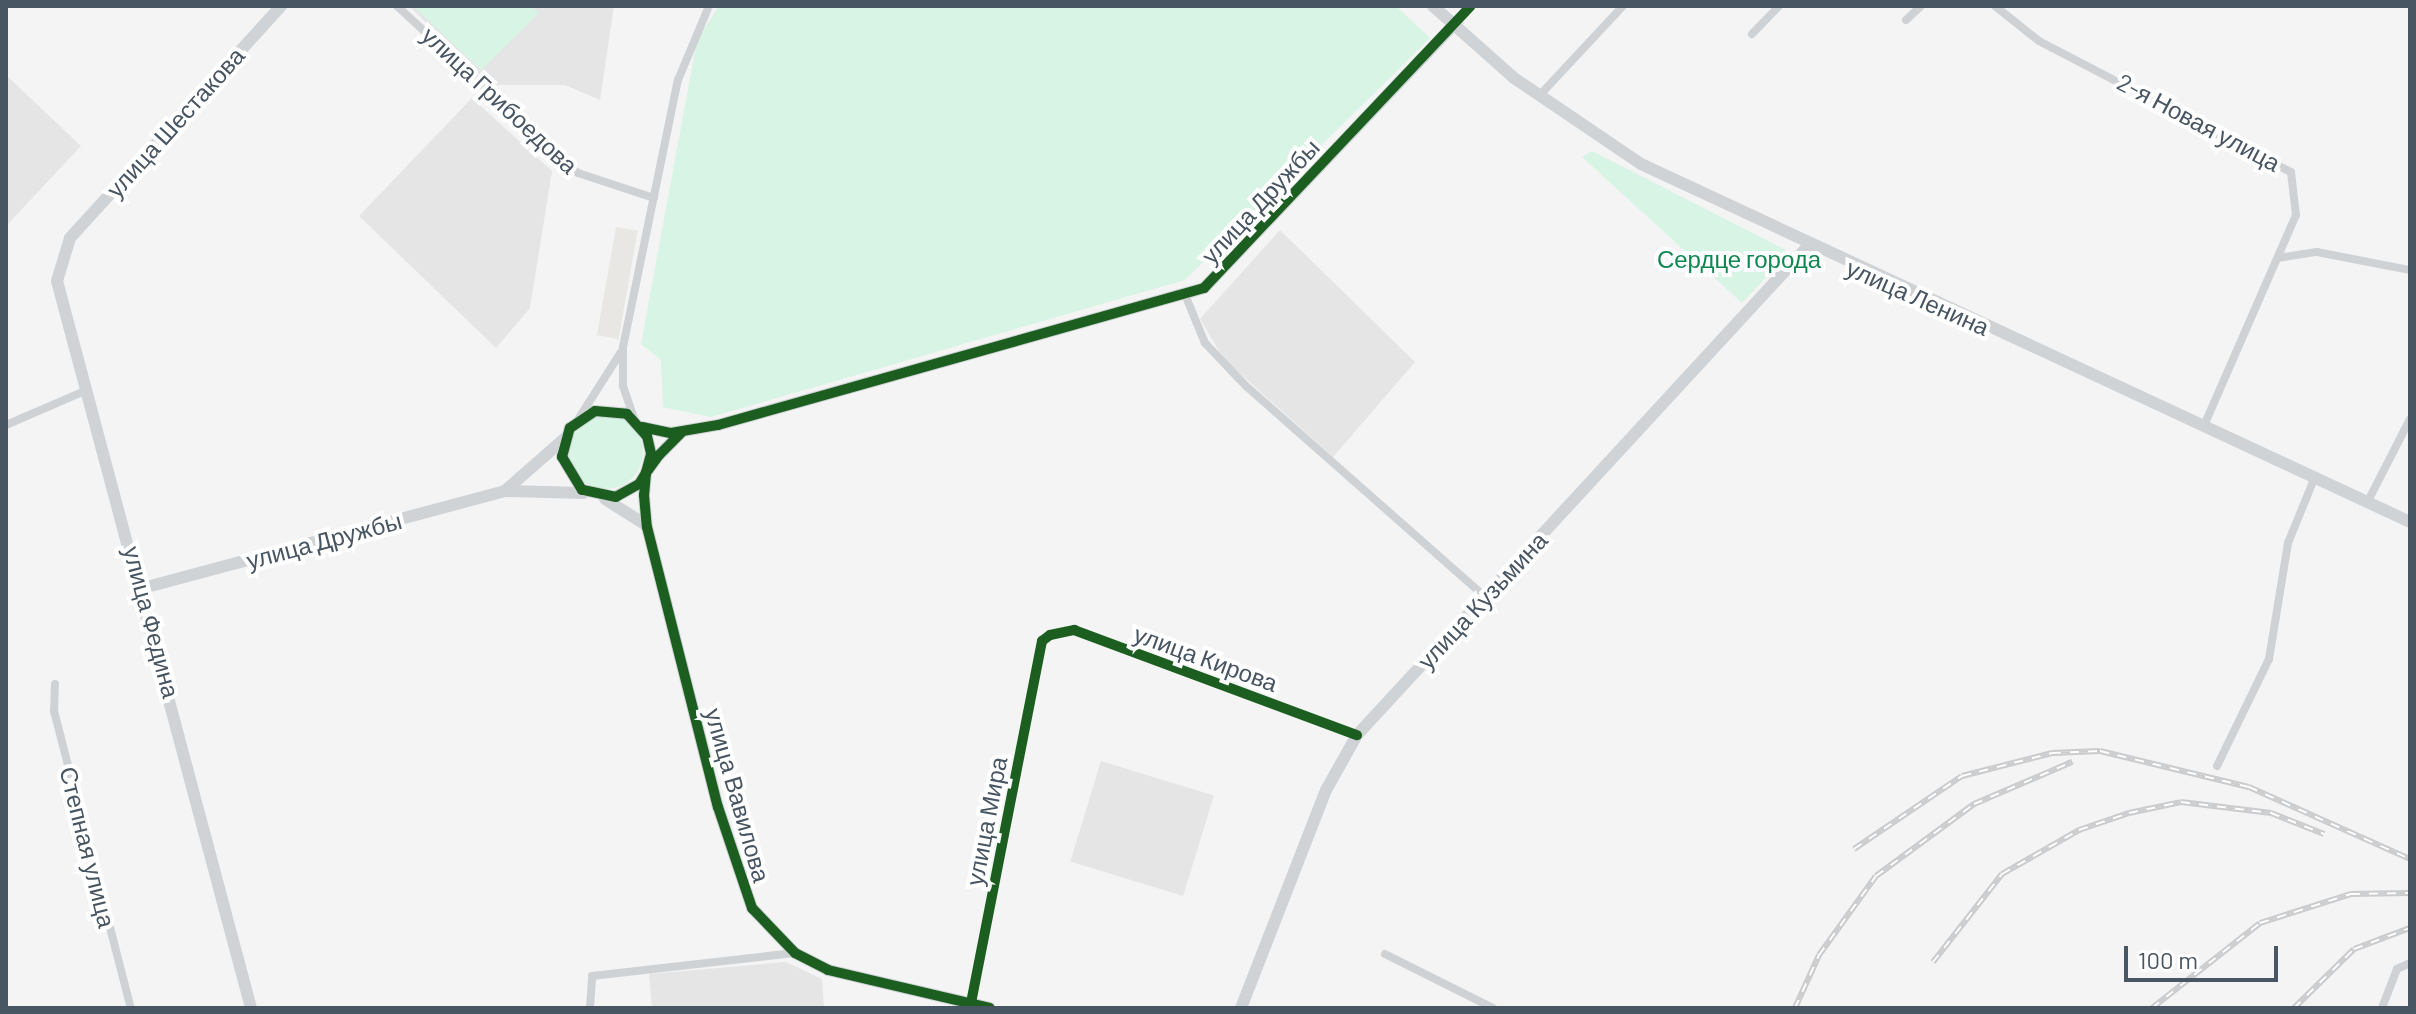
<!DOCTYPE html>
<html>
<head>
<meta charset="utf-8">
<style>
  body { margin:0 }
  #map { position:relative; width:2416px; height:1014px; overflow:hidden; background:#f4f4f4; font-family:Barlow,sans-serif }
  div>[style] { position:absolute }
  .commercial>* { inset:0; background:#e8e7e3; transform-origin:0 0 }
  .education>* { inset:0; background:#e5e5e6; transform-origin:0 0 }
  .green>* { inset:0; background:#d7f4e4 }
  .round { border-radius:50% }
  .street>* { height:8px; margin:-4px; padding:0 4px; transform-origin:4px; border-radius:4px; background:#cfd2d5 }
  .secondary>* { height:12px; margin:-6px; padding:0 6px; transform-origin:6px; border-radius:6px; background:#d0d3d6 }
  .rail>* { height:6px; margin-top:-3px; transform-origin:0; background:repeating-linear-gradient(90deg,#fff 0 9px,#cacbcd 0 18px); box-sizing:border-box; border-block:2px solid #cacbcd }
  .cycleway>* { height:10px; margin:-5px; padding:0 5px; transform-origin:5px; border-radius:5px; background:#1b5e20 }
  span { translate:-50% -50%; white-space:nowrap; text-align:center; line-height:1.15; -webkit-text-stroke:8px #fff; paint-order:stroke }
  .street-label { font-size:24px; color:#485562 }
  .park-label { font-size:24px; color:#108751 }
  .frame { position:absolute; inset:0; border:8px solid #485562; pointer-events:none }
  .scale { position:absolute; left:2124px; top:946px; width:154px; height:36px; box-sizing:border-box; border:4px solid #485562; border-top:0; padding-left:10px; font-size:24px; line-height:28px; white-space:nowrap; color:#485562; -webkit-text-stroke:6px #fff; paint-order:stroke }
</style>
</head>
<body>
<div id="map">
  <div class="commercial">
    <div style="left:616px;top:227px;width:22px;height:110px;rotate:10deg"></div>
  </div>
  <div class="education">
    <div style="clip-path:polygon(409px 6px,614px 6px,600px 100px,565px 85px,490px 85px)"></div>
    <div style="clip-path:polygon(6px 75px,81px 146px,8px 224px,6px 222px)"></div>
    <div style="clip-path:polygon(472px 98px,552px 171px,530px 308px,496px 348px,359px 216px)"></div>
    <div style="clip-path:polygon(1280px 230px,1415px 362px,1333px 457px,1224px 359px,1200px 319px)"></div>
    <div style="left:1101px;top:761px;width:118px;height:105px;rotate:17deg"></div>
    <div style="clip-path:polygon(786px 962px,822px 979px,824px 1008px,652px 1008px,649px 974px)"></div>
  </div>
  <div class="green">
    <div style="clip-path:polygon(413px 6px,531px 6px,539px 13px,481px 70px)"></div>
    <div style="clip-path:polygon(719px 6px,1396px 6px,1430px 38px,1185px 280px,711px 417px,663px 407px,661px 360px,641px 344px,697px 40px)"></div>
    <div style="clip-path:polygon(1592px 151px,1786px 250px,1782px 260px,1742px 303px,1582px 157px)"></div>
    <div class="round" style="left:569px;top:415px;width:74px;height:74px"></div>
  </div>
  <div class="street">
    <div style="left:397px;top:6px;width:246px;rotate:42.7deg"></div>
    <div style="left:578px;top:173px;width:80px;rotate:18.2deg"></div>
    <div style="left:1995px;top:6px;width:56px;rotate:38.5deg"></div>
    <div style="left:2039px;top:41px;width:284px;rotate:27.5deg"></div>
    <div style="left:2291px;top:172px;width:43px;rotate:83.4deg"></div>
    <div style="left:2296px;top:215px;width:232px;rotate:113.6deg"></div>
    <div style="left:1906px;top:20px;width:21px;rotate:-43deg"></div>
    <div style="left:1454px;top:25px;width:25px;rotate:-48deg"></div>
    <div style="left:1752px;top:34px;width:39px;rotate:-46deg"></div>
    <div style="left:1539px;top:96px;width:123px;rotate:-47deg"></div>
    <div style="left:2278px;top:258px;width:39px;rotate:-9deg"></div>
    <div style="left:2317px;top:252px;width:95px;rotate:11deg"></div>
    <div style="left:1186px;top:297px;width:50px;rotate:67.6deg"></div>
    <div style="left:1205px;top:343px;width:59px;rotate:46.4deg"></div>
    <div style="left:1246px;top:386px;width:319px;rotate:41.4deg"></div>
    <div style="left:579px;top:418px;width:78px;rotate:-57.5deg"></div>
    <div style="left:634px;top:418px;width:34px;rotate:-109deg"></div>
    <div style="left:623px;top:386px;width:39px;rotate:-90deg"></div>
    <div style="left:623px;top:347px;width:273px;rotate:-78.4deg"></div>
    <div style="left:678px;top:80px;width:80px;rotate:-67.3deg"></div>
    <div style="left:6px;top:425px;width:88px;rotate:-23.4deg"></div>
    <div style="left:2367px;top:503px;width:94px;rotate:-62.9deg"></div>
    <div style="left:55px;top:684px;width:27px;rotate:92deg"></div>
    <div style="left:54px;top:711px;width:307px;rotate:75.5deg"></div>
    <div style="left:2217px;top:766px;width:119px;rotate:-64.1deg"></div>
    <div style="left:2269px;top:659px;width:118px;rotate:-80.7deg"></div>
    <div style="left:2288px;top:543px;width:71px;rotate:-67.8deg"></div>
    <div style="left:1385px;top:954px;width:121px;rotate:26.6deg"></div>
    <div style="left:590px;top:1008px;width:32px;rotate:-86deg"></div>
    <div style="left:592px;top:976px;width:204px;rotate:-6.5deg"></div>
    <div style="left:970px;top:1008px;width:374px;rotate:-78.9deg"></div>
    <div style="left:1042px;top:641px;width:10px;rotate:-37deg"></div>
    <div style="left:1050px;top:635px;width:25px;rotate:-12deg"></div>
    <div style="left:1074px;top:630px;width:302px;rotate:20.4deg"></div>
    <div style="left:2382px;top:1008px;width:42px;rotate:-69deg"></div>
    <div style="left:2397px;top:969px;width:14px;rotate:-25deg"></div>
  </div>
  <div class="secondary">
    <div style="left:1433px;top:6px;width:108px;rotate:41.6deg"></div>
    <div style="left:1514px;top:78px;width:153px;rotate:34.1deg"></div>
    <div style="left:1641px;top:164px;width:848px;rotate:24.96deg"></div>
    <div style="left:642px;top:427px;width:30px;rotate:12deg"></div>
    <div style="left:671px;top:433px;width:48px;rotate:-9.7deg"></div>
    <div style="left:718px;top:425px;width:505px;rotate:-15.74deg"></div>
    <div style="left:1204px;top:288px;width:363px;rotate:-46.5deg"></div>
    <div style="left:681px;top:433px;width:31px;rotate:135deg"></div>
    <div style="left:659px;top:455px;width:22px;rotate:126deg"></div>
    <div style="left:646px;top:473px;width:13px;rotate:122deg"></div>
    <div style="left:639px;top:484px;width:26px;rotate:151deg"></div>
    <div style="left:616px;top:497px;width:35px;rotate:-168deg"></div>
    <div style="left:582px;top:490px;width:39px;rotate:-121deg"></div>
    <div style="left:562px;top:457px;width:30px;rotate:-75deg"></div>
    <div style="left:570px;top:428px;width:30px;rotate:-34deg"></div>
    <div style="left:595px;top:411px;width:32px;rotate:5deg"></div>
    <div style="left:627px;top:414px;width:30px;rotate:48deg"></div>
    <div style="left:647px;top:436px;width:18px;rotate:77deg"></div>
    <div style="left:651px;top:454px;width:20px;rotate:105deg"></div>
    <div style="left:646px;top:473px;width:22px;rotate:95deg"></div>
    <div style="left:644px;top:495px;width:32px;rotate:85deg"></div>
    <div style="left:647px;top:527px;width:289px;rotate:75.8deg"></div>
    <div style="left:718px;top:807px;width:107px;rotate:71.4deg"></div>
    <div style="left:752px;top:908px;width:62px;rotate:46.3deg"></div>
    <div style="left:795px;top:953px;width:37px;rotate:27deg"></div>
    <div style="left:828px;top:970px;width:166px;rotate:13.2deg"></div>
    <div style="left:507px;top:489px;width:77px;rotate:-41.3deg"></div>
    <div style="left:605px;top:499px;width:49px;rotate:32.4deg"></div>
    <div style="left:143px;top:588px;width:374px;rotate:-15deg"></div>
    <div style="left:504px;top:491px;width:79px;rotate:1.5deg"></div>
    <div style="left:251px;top:1008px;width:752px;rotate:-104.94deg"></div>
    <div style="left:57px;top:281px;width:45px;rotate:-73.2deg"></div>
    <div style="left:70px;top:238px;width:314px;rotate:-47.7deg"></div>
    <div style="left:1241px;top:1008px;width:234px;rotate:-68.7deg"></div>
    <div style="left:1326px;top:790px;width:63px;rotate:-60.6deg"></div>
    <div style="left:1357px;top:735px;width:665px;rotate:-47.31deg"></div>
  </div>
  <div class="rail">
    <div style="left:1854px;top:849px;width:130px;rotate:-34.1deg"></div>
    <div style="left:1962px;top:776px;width:93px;rotate:-14.3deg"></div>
    <div style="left:2052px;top:753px;width:48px;rotate:-2.4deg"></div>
    <div style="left:2100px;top:751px;width:153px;rotate:13.6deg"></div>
    <div style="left:2249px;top:787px;width:176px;rotate:24.1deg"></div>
    <div style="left:1933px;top:962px;width:112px;rotate:-51.9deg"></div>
    <div style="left:2002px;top:874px;width:89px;rotate:-29.7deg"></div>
    <div style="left:2079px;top:830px;width:53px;rotate:-18.8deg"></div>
    <div style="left:2129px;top:813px;width:53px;rotate:-11.9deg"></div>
    <div style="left:2181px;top:802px;width:91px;rotate:7deg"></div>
    <div style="left:2271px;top:813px;width:57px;rotate:21.6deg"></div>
    <div style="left:1795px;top:1008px;width:58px;rotate:-65.6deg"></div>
    <div style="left:1819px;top:955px;width:97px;rotate:-54.2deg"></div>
    <div style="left:1876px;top:876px;width:122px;rotate:-36.3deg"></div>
    <div style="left:1974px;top:804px;width:107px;rotate:-23.2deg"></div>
    <div style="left:2152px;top:1008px;width:137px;rotate:-38.2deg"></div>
    <div style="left:2260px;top:923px;width:96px;rotate:-17.7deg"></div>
    <div style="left:2351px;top:894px;width:59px;rotate:-1deg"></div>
    <div style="left:2294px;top:1008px;width:84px;rotate:-44.5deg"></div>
    <div style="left:2354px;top:949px;width:60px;rotate:-20.6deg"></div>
  </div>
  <div class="cycleway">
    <div style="left:642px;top:427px;width:30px;rotate:12deg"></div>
    <div style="left:671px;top:433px;width:48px;rotate:-9.7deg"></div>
    <div style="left:718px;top:425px;width:505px;rotate:-15.74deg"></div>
    <div style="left:1204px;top:288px;width:388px;rotate:-46.6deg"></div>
    <div style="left:681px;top:433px;width:31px;rotate:135deg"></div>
    <div style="left:659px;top:455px;width:22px;rotate:126deg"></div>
    <div style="left:646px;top:473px;width:13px;rotate:122deg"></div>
    <div style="left:639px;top:484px;width:26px;rotate:151deg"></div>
    <div style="left:616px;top:497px;width:35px;rotate:-168deg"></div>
    <div style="left:582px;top:490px;width:39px;rotate:-121deg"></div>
    <div style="left:562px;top:457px;width:30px;rotate:-75deg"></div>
    <div style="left:570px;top:428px;width:30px;rotate:-34deg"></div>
    <div style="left:595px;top:411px;width:32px;rotate:5deg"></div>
    <div style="left:627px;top:414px;width:30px;rotate:48deg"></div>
    <div style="left:647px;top:436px;width:18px;rotate:77deg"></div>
    <div style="left:651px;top:454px;width:20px;rotate:105deg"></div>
    <div style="left:646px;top:473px;width:22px;rotate:95deg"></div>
    <div style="left:644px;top:495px;width:32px;rotate:85deg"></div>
    <div style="left:647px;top:527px;width:289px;rotate:75.8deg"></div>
    <div style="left:718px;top:807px;width:107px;rotate:71.4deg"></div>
    <div style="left:752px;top:908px;width:62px;rotate:46.3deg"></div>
    <div style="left:795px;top:953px;width:37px;rotate:27deg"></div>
    <div style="left:828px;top:970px;width:166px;rotate:13.2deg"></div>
    <div style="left:970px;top:1008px;width:374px;rotate:-78.9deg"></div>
    <div style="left:1042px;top:641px;width:10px;rotate:-37deg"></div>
    <div style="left:1050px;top:635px;width:25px;rotate:-12deg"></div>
    <div style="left:1074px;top:630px;width:302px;rotate:20.4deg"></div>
  </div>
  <div class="street-label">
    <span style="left:500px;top:100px;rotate:43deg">улица Грибоедова</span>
    <span style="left:175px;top:122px;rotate:-48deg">улица Шестакова</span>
    <span style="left:2199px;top:122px;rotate:28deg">2-я Новая улица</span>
    <span style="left:1260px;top:201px;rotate:-47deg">улица Дружбы</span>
    <span style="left:1918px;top:297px;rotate:24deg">улица Ленина</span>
    <span style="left:324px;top:540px;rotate:-15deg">улица Дружбы</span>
    <span style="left:1482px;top:600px;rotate:-47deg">улица Кузьмина</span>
    <span style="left:152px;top:622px;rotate:75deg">улица Федина</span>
    <span style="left:1206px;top:658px;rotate:20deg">улица Кирова</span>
    <span style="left:738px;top:795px;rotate:74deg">улица Вавилова</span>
    <span style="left:986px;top:821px;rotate:-79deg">улица Мира</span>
    <span style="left:88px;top:847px;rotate:76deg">Степная улица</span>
  </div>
  <div class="park-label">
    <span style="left:1739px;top:259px">Сердце города</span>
  </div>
  <div class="frame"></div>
  <div class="scale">100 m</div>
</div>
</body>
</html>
